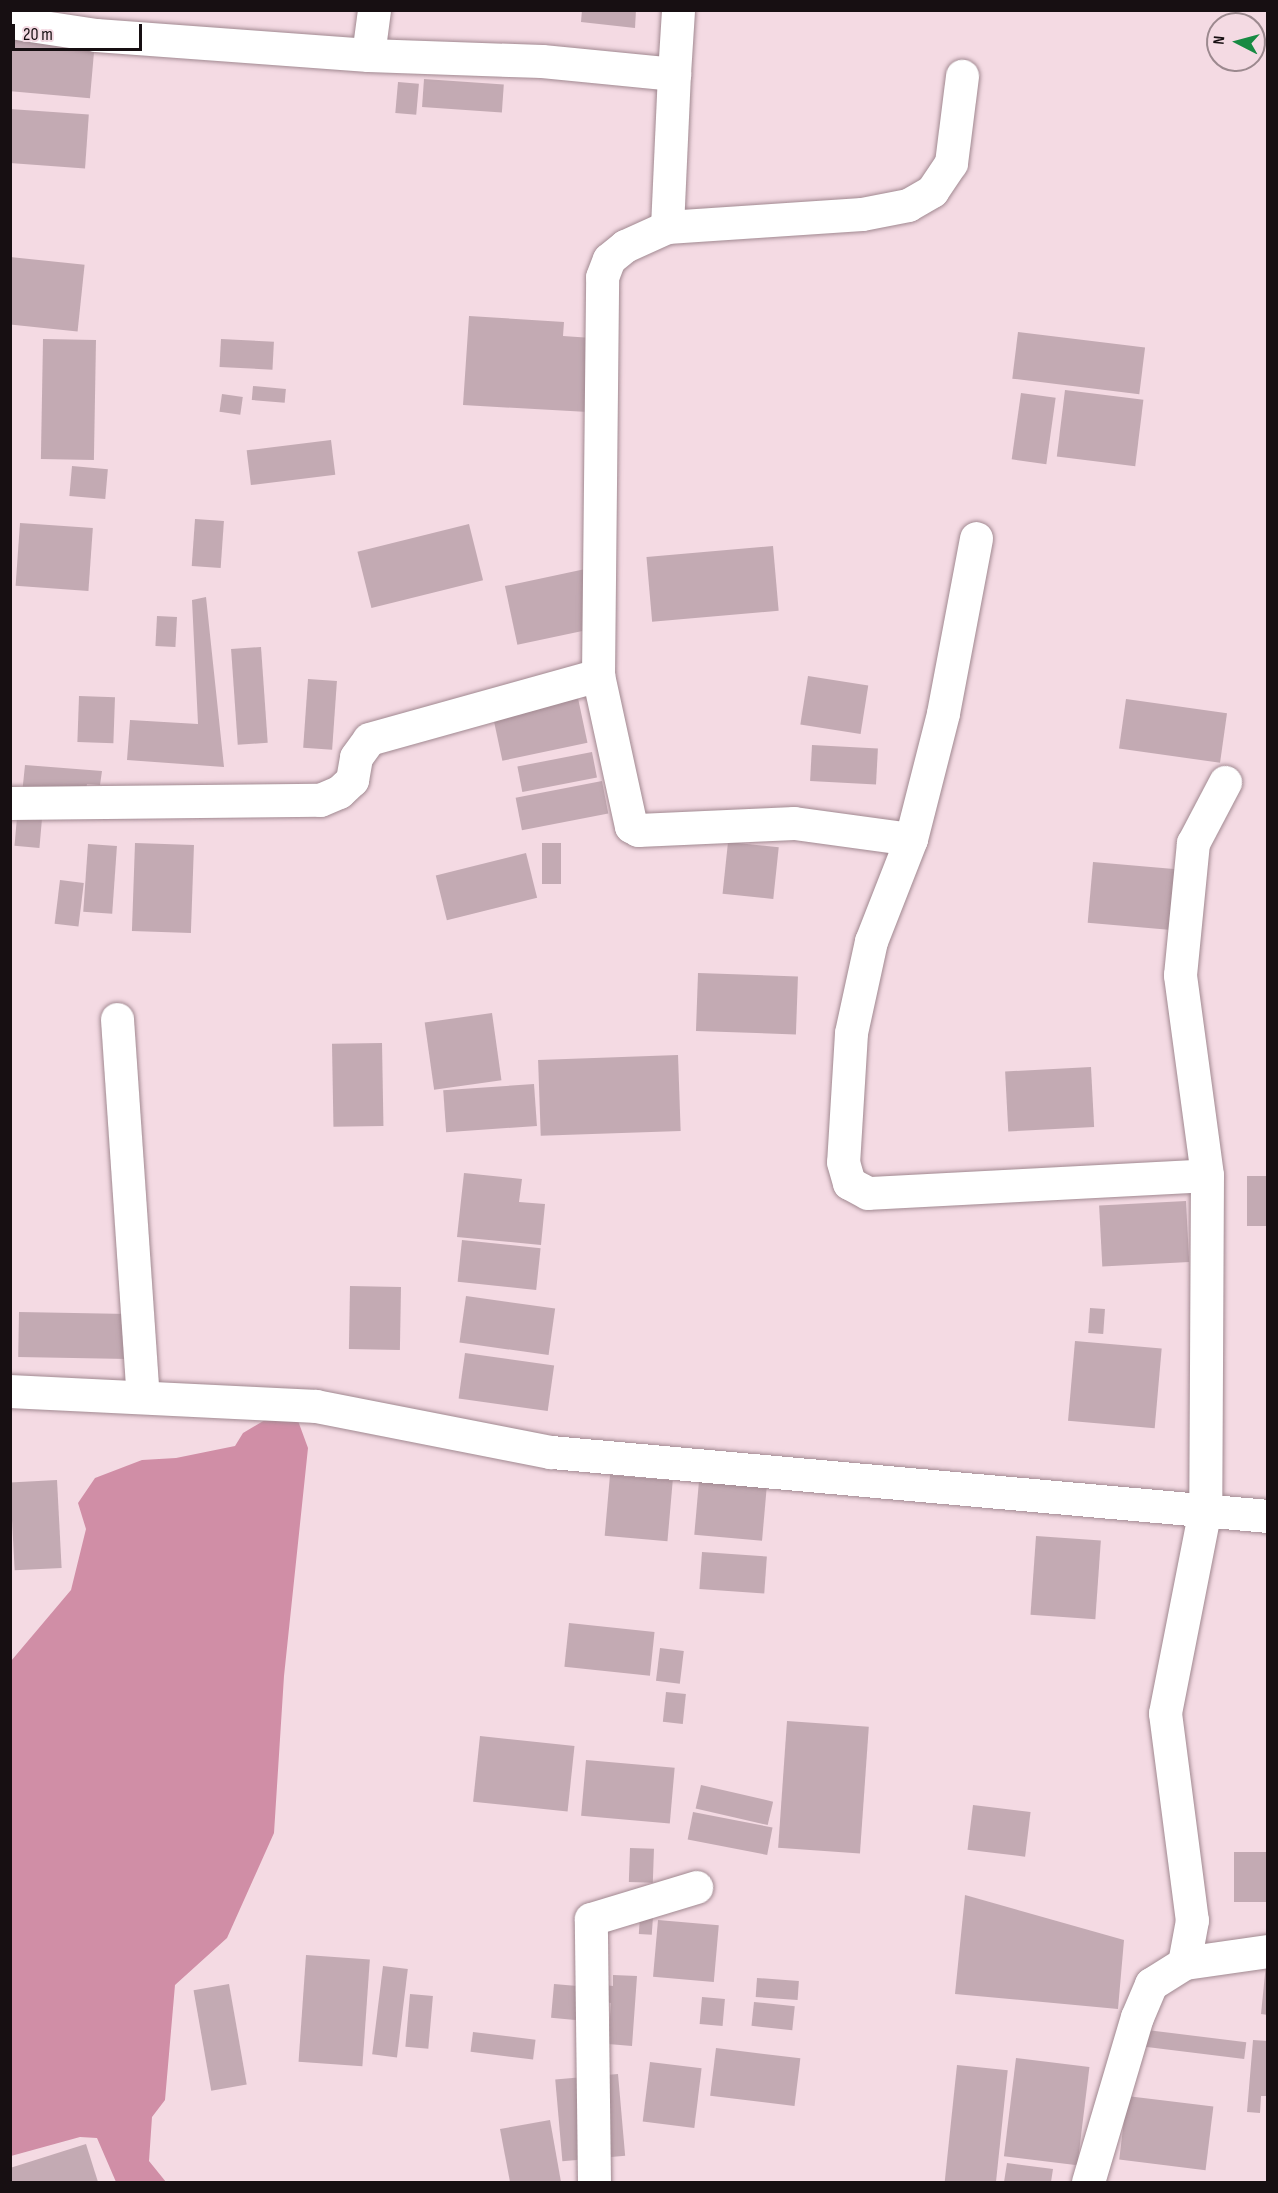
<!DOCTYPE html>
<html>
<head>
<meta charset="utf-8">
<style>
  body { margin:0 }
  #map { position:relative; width:1278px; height:2193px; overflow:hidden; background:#f4dae3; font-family:"Sofia Sans Condensed",sans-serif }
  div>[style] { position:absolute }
  .water>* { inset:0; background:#d08ea6 }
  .building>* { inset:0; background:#c3aab3; transform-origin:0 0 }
  .roads { filter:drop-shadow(0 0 2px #a18991) drop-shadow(0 0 2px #a18991) }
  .minor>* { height:33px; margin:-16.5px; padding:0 16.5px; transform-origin:16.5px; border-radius:16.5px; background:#fff }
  span { translate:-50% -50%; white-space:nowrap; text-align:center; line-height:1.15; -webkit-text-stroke:4.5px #f4dae3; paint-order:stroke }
  .frame { position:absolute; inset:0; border:12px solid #170f12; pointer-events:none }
  .north { position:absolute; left:1206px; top:12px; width:60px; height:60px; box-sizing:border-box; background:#f4dae3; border:2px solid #9c898f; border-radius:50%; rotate:276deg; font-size:16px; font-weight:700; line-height:24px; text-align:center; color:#170f12 }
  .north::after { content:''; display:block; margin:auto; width:21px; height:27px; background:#188a43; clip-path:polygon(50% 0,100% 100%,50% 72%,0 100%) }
  .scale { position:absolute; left:12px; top:24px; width:130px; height:27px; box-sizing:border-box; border:3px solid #170f12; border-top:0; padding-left:8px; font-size:18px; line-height:21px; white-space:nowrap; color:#170f12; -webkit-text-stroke:4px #f4dae3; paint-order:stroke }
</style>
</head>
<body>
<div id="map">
  <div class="water">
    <div style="clip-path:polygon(297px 1418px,308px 1448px,284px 1676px,274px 1833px,227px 1938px,175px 1985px,165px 2100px,152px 2117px,149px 2161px,166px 2182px,116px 2182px,97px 2138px,80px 2137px,11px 2156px,11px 1661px,71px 1590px,86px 1529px,78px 1503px,95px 1478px,142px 1460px,176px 1458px,235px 1446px,243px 1433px,265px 1420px)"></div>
  </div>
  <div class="building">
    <div style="clip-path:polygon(582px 10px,636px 10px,635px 28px,581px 22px)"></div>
    <div style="left:10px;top:37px;width:85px;height:54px;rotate:5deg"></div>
    <div style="left:424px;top:79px;width:80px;height:28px;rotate:4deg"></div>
    <div style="left:398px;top:82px;width:21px;height:31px;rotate:5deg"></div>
    <div style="left:10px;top:109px;width:79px;height:54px;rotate:4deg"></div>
    <div style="left:10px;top:257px;width:75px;height:67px;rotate:6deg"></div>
    <div style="clip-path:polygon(469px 316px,564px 322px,563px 336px,592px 338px,588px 412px,463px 405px)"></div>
    <div style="left:1018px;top:332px;width:128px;height:47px;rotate:7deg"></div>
    <div style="left:43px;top:339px;width:53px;height:120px;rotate:1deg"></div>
    <div style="left:221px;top:339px;width:53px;height:28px;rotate:3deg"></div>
    <div style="left:253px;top:386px;width:33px;height:14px;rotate:5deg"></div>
    <div style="left:1065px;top:390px;width:79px;height:67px;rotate:7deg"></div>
    <div style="left:1021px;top:393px;width:35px;height:67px;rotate:8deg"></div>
    <div style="left:222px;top:394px;width:21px;height:18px;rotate:8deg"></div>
    <div style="left:331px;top:440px;width:35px;height:85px;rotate:83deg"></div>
    <div style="left:72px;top:466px;width:36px;height:30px;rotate:5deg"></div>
    <div style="left:195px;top:519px;width:29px;height:47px;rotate:4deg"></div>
    <div style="left:20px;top:523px;width:73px;height:63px;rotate:4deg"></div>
    <div style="left:469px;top:524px;width:58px;height:115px;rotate:76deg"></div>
    <div style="left:773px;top:546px;width:65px;height:127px;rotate:85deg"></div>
    <div style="left:590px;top:568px;width:60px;height:87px;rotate:78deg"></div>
    <div style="clip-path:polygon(206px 597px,224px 767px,127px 760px,130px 720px,198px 724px,192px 600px)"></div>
    <div style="left:157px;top:616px;width:20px;height:30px;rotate:3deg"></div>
    <div style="left:261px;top:647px;width:96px;height:30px;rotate:86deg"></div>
    <div style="left:808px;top:676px;width:61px;height:49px;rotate:9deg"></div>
    <div style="left:308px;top:679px;width:29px;height:69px;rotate:4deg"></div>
    <div style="left:575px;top:684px;width:60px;height:87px;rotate:78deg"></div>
    <div style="left:79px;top:696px;width:36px;height:46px;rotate:2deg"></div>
    <div style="left:1126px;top:699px;width:102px;height:50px;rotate:8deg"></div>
    <div style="left:812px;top:745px;width:66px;height:36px;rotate:3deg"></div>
    <div style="left:592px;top:752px;width:26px;height:76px;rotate:79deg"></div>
    <div style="clip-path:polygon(25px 765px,102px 771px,100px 785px,87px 784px,85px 796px,21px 804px)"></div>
    <div style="left:602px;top:781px;width:33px;height:88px;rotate:79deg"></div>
    <div style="left:18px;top:806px;width:25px;height:40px;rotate:5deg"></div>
    <div style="left:728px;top:842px;width:51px;height:52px;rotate:6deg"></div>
    <div style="left:135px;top:843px;width:59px;height:88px;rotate:2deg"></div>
    <div style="left:542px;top:843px;width:19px;height:41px"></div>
    <div style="left:88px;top:844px;width:29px;height:68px;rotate:4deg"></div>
    <div style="left:526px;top:853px;width:46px;height:93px;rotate:76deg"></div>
    <div style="left:1093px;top:862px;width:87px;height:61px;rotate:5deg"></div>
    <div style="left:60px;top:880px;width:24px;height:44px;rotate:7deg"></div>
    <div style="left:698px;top:973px;width:100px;height:58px;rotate:2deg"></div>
    <div style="left:492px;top:1013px;width:68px;height:68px;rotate:82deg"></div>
    <div style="left:382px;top:1043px;width:83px;height:50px;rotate:89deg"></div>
    <div style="left:678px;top:1055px;width:76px;height:140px;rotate:88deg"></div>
    <div style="left:1091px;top:1067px;width:60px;height:86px;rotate:87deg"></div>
    <div style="left:534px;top:1084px;width:42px;height:91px;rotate:86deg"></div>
    <div style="clip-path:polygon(464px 1173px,522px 1179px,519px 1202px,545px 1204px,541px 1245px,457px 1237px)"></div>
    <div style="left:1247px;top:1176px;width:21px;height:50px"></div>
    <div style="left:1186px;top:1201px;width:61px;height:87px;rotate:87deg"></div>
    <div style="left:462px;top:1240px;width:79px;height:42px;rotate:6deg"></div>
    <div style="left:350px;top:1286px;width:51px;height:63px;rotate:1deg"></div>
    <div style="left:466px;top:1296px;width:90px;height:47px;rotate:8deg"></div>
    <div style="left:1090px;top:1308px;width:15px;height:25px;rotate:4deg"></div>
    <div style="left:19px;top:1312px;width:110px;height:45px;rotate:1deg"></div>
    <div style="left:1075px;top:1341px;width:87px;height:80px;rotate:5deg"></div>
    <div style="left:465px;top:1353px;width:90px;height:46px;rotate:8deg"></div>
    <div style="left:610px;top:1475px;width:63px;height:61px;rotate:5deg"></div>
    <div style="left:57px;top:1480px;width:88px;height:47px;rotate:87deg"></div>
    <div style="left:699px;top:1481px;width:68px;height:54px;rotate:5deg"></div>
    <div style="left:1036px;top:1536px;width:65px;height:79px;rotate:4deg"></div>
    <div style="left:702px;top:1552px;width:65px;height:37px;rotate:4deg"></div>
    <div style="left:569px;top:1623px;width:86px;height:44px;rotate:6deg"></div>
    <div style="left:660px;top:1648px;width:24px;height:33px;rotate:7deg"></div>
    <div style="left:666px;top:1692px;width:20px;height:30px;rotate:6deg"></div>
    <div style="left:787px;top:1721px;width:82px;height:127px;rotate:4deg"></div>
    <div style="left:480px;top:1736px;width:95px;height:66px;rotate:6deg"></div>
    <div style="left:586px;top:1760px;width:89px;height:56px;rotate:5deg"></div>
    <div style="left:701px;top:1785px;width:74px;height:24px;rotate:13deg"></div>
    <div style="left:973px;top:1805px;width:58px;height:45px;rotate:7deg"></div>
    <div style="left:693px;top:1812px;width:81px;height:28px;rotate:11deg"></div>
    <div style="left:630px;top:1848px;width:24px;height:34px;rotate:2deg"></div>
    <div style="left:1234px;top:1852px;width:34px;height:50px"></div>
    <div style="left:642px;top:1888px;width:13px;height:46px;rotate:4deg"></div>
    <div style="clip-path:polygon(965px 1895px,1124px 1940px,1118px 2009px,955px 1994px)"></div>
    <div style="left:658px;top:1920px;width:61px;height:57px;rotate:5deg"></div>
    <div style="left:306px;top:1955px;width:64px;height:107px;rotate:4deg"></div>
    <div style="clip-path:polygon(1266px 1964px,1268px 1964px,1268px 2015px,1261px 2014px)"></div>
    <div style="left:383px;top:1966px;width:25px;height:89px;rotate:7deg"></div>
    <div style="clip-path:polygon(613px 1975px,637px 1976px,632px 2046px,608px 2044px,611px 2003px,594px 2001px,595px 1984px,613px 1986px)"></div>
    <div style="left:757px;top:1978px;width:42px;height:19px;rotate:4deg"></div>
    <div style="left:229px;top:1984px;width:102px;height:36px;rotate:80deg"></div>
    <div style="left:554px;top:1984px;width:35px;height:34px;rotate:5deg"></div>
    <div style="left:410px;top:1994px;width:23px;height:53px;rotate:5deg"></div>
    <div style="left:702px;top:1997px;width:23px;height:27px;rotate:5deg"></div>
    <div style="left:754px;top:2002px;width:41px;height:24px;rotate:6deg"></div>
    <div style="left:1147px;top:2030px;width:100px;height:17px;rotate:7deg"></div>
    <div style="left:473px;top:2032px;width:63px;height:20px;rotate:7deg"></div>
    <div style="clip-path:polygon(1253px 2040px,1268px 2041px,1268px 2096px,1261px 2096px,1260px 2113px,1247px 2112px)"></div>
    <div style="left:716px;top:2048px;width:85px;height:48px;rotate:7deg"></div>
    <div style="left:1016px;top:2058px;width:74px;height:99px;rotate:7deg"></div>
    <div style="left:650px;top:2062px;width:52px;height:60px;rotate:7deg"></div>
    <div style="left:957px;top:2065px;width:51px;height:118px;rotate:6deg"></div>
    <div style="left:618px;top:2074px;width:82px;height:63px;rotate:85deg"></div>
    <div style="left:1127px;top:2096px;width:87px;height:64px;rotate:7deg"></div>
    <div style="clip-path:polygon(550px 2120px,561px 2182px,510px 2182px,500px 2129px)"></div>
    <div style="clip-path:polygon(86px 2144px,98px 2182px,10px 2182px,10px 2168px)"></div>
    <div style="clip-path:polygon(1007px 2163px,1053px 2169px,1051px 2182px,1004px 2182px)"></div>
  </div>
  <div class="roads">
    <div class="minor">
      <div style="left:10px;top:22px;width:87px;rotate:8.6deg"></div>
      <div style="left:96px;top:35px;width:273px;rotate:4.2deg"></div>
      <div style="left:368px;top:55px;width:45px;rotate:-82.4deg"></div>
      <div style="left:368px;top:55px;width:174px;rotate:2deg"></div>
      <div style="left:542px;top:61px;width:133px;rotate:5.6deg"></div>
      <div style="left:674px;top:74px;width:64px;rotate:-86.4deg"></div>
      <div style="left:667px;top:227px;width:153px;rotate:-87.4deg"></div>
      <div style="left:598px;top:675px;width:398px;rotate:-89.4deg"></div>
      <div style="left:602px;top:277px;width:19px;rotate:-69deg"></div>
      <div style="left:609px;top:259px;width:21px;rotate:-39deg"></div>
      <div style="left:625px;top:246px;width:46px;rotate:-24.3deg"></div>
      <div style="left:667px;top:227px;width:195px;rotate:-3.8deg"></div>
      <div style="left:862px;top:214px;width:47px;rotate:-11.1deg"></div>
      <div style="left:908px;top:205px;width:28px;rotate:-30deg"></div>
      <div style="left:932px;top:191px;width:34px;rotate:-56deg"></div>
      <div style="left:951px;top:163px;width:88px;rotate:-82.8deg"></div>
      <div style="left:10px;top:803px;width:310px;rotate:-0.6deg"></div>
      <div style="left:320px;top:800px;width:21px;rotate:-23deg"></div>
      <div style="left:339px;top:792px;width:18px;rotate:-43deg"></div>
      <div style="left:352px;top:780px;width:23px;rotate:-80deg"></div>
      <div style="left:356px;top:757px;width:22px;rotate:-54deg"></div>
      <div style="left:369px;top:739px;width:238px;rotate:-15.6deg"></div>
      <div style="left:598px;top:675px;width:155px;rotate:77.7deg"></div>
      <div style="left:631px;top:826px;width:8px;rotate:30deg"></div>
      <div style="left:638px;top:830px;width:156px;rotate:-2.6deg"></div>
      <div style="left:794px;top:823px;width:118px;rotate:7.8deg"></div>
      <div style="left:911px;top:839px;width:110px;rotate:111.4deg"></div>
      <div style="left:871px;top:941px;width:94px;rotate:102.3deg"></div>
      <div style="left:851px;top:1033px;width:129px;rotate:93.5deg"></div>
      <div style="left:843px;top:1162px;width:22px;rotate:74deg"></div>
      <div style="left:849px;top:1183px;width:21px;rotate:28deg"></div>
      <div style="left:868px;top:1193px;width:339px;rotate:-3deg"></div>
      <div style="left:1207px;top:1175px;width:334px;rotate:90.3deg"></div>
      <div style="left:1205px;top:1509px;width:208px;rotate:101.1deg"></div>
      <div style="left:1165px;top:1713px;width:209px;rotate:82.6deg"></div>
      <div style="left:1192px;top:1920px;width:44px;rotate:100.5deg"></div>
      <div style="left:1184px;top:1963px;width:85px;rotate:-8.1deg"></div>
      <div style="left:911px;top:839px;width:130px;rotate:-75.7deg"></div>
      <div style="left:943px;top:713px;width:178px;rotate:-79.3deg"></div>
      <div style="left:117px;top:1019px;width:378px;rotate:86.1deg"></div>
      <div style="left:1207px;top:1175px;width:202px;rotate:-97.7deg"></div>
      <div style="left:1180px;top:975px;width:133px;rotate:-84.4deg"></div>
      <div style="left:1193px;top:843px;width:69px;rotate:-62.3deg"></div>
      <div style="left:10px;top:1391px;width:306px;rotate:2.8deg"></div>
      <div style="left:316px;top:1406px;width:239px;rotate:11.1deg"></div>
      <div style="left:551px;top:1452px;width:720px;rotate:5.1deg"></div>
      <div style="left:594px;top:2182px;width:263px;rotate:-90.7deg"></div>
      <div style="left:591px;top:1919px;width:110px;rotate:-16.9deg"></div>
      <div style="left:1088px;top:2182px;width:172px;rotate:-73.5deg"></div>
      <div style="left:1137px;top:2017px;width:36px;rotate:-67deg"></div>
      <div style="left:1151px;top:1984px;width:39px;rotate:-32deg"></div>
    </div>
  </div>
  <div class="frame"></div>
  <div class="north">N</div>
  <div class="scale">20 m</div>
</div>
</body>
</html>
